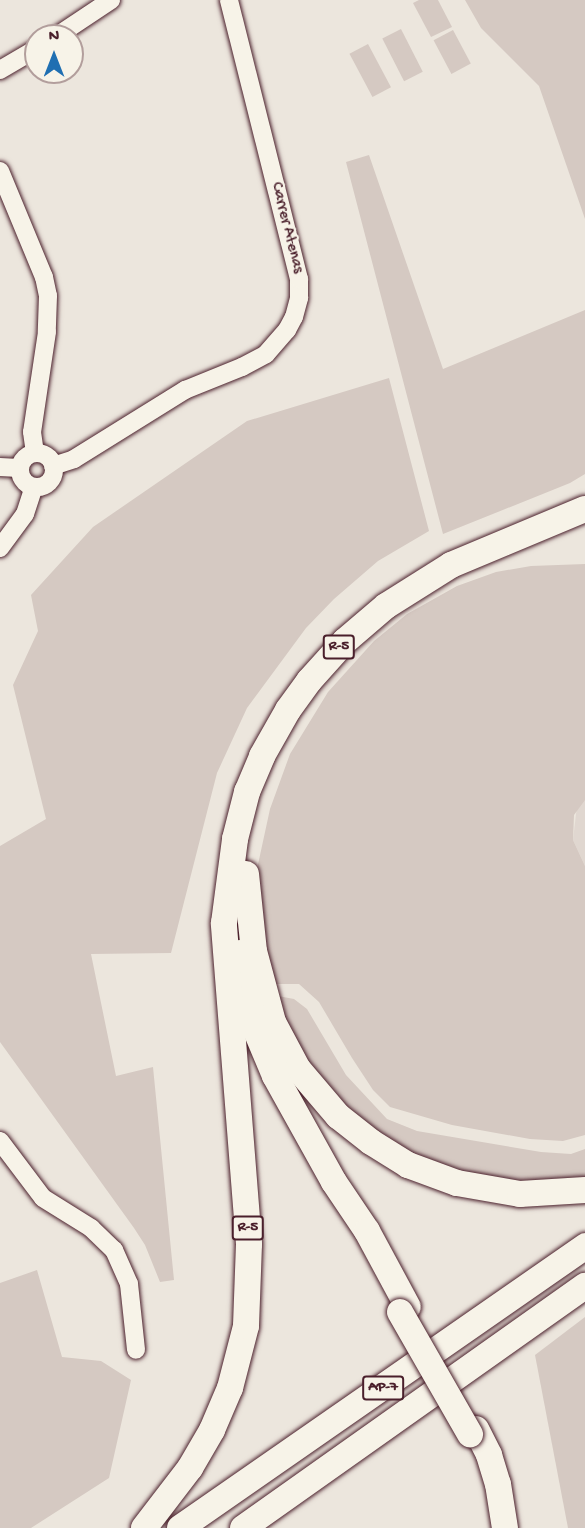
<!DOCTYPE html>
<html>
<head>
<meta charset="utf-8">
<style>
  body { margin:0 }
  #map { position:relative; width:585px; height:1528px; overflow:hidden; background:#ece6dd; font-family:"Gochi Hand",sans-serif }
  div>[style] { position:absolute }
  .built>* { inset:0; background:#e0d7d0 }
  .green>* { inset:0; background:#d5c9c2; transform-origin:0 0 }
  .roads { filter:drop-shadow(0 0 2px #4a1f2b) drop-shadow(0 0 2px #4a1f2b) }
  .minor>* { height:18px; margin:-9px; padding:0 9px; transform-origin:9px; border-radius:9px; background:#f7f3e8 }
  .minor>.ring { margin:-9px; padding:0; box-sizing:content-box; background:none; border:18px solid #f7f3e8; border-radius:50% }
  .highway>* { height:26px; margin:-13px; padding:0 13px; transform-origin:13px; border-radius:13px; background:#f7f3e8 }
  .bridges { filter:drop-shadow(0 0 2px #4a1f2b) drop-shadow(0 0 2px #4a1f2b) }
  .highway-bridge>* { height:26px; margin:-13px; padding:0 13px; transform-origin:13px; border-radius:13px; background:#f7f3e8 }
  span { translate:-50% -50%; white-space:nowrap; text-align:center; line-height:1.15; -webkit-text-stroke:4.5px #f7f3e8; paint-order:stroke }
  .shield-label span { padding:2px 4px; background:#f7f3e8; border:2px solid; border-radius:4px; -webkit-text-stroke-width:0 }
  .shield-label { font-size:15px; color:#4a1f2b; font-weight:700 }
  .street-label { font-size:16px; color:#4a1f2b }
  .north { position:absolute; left:24px; top:24px; width:60px; height:60px; box-sizing:border-box; background:#f7f3e8; border:2px solid #b29e9c; border-radius:50%; rotate:0deg; font-size:16px; font-weight:700; line-height:24px; text-align:center; color:#4a1f2b }
  .north::after { content:''; display:block; margin:auto; width:21px; height:27px; background:#1f6fb2; clip-path:polygon(50% 0,100% 100%,50% 72%,0 100%) }
</style>
</head>
<body>
<div id="map">
  <div class="built">
    <div style="clip-path:polygon(585px 738px,585px 866px,573px 840px)"></div>
  </div>
  <div class="green">
    <div style="clip-path:polygon(419px 0,438px 0,452px 27px,431px 37px,413px 3px)"></div>
    <div style="clip-path:polygon(465px 0,585px 0,585px 219px,539px 86px,481px 28px)"></div>
    <div style="left:401px;top:29px;width:48px;height:21px;rotate:63deg"></div>
    <div style="left:453px;top:30px;width:38px;height:22px;rotate:62deg"></div>
    <div style="left:368px;top:44px;width:49px;height:21px;rotate:62deg"></div>
    <div style="clip-path:polygon(369px 155px,443px 369px,585px 310px,585px 474px,570px 483px,443px 534px,346px 162px)"></div>
    <div style="clip-path:polygon(389px 378px,429px 531px,378px 561px,334px 599px,306px 628px,247px 708px,217px 773px,171px 953px,91px 954px,116px 1076px,153px 1067px,174px 1280px,160px 1282px,145px 1245px,134px 1228px,0 1042px,0 846px,46px 819px,13px 685px,38px 631px,31px 595px,93px 527px,247px 421px)"></div>
    <div style="clip-path:polygon(585px 564px,585px 800px,574px 815px,573px 840px,585px 866px,585px 1135px,563px 1141px,530px 1139px,452px 1125px,390px 1107px,373px 1090px,352px 1058px,319px 1002px,299px 984px,274px 984px,261px 959px,257px 869px,270px 809px,290px 754px,328px 692px,374px 641px,407px 614px,457px 586px,496px 572px,531px 566px)"></div>
    <div style="clip-path:polygon(273px 995px,294px 999px,307px 1009px,346px 1075px,387px 1119px,417px 1131px,541px 1152px,571px 1154px,585px 1149px,585px 1181px,507px 1183px,456px 1172px,413px 1154px,373px 1130px,338px 1099px,309px 1064px)"></div>
    <div style="clip-path:polygon(37px 1270px,62px 1357px,101px 1361px,131px 1380px,109px 1478px,31px 1528px,0 1528px,0 1283px)"></div>
    <div style="clip-path:polygon(585px 1317px,585px 1528px,568px 1528px,535px 1355px)"></div>
  </div>
  <div class="roads">
    <div class="minor">
      <div style="left:57px;top:36px;width:65px;rotate:-33.7deg"></div>
      <div style="left:0;top:70px;width:42px;rotate:-30.3deg"></div>
      <div style="left:0;top:171px;width:115px;rotate:67.5deg"></div>
      <div style="left:44px;top:277px;width:19px;rotate:78deg"></div>
      <div style="left:48px;top:296px;width:36px;rotate:92deg"></div>
      <div style="left:47px;top:332px;width:101px;rotate:98.5deg"></div>
      <div style="left:32px;top:432px;width:21px;rotate:82deg"></div>
      <div class="ring" style="left:20px;top:453px;width:16px;height:16px"></div>
      <div style="left:53px;top:466px;width:22px;rotate:-18deg"></div>
      <div style="left:74px;top:459px;width:131px;rotate:-31.9deg"></div>
      <div style="left:185px;top:390px;width:61px;rotate:-22deg"></div>
      <div style="left:242px;top:367px;width:27px;rotate:-28deg"></div>
      <div style="left:266px;top:354px;width:32px;rotate:-49deg"></div>
      <div style="left:287px;top:330px;width:15px;rotate:-62deg"></div>
      <div style="left:294px;top:317px;width:20px;rotate:-75deg"></div>
      <div style="left:299px;top:298px;width:19px;rotate:-90deg"></div>
      <div style="left:299px;top:279px;width:288px;rotate:-104.1deg"></div>
      <div style="left:0;top:467px;width:19px;rotate:3deg"></div>
      <div style="left:0;top:548px;width:42px;rotate:-53.7deg"></div>
      <div style="left:25px;top:514px;width:28px;rotate:-72deg"></div>
      <div style="left:0;top:1141px;width:71px;rotate:53deg"></div>
      <div style="left:43px;top:1198px;width:57px;rotate:32deg"></div>
      <div style="left:91px;top:1228px;width:32px;rotate:44deg"></div>
      <div style="left:114px;top:1250px;width:37px;rotate:66deg"></div>
      <div style="left:129px;top:1284px;width:66px;rotate:83.9deg"></div>
    </div>
    <div class="highway">
      <div style="left:246px;top:874px;width:77px;rotate:84.1deg"></div>
      <div style="left:254px;top:951px;width:73px;rotate:75deg"></div>
      <div style="left:273px;top:1022px;width:53px;rotate:62deg"></div>
      <div style="left:298px;top:1069px;width:62px;rotate:49.6deg"></div>
      <div style="left:338px;top:1116px;width:42px;rotate:38.2deg"></div>
      <div style="left:371px;top:1142px;width:44px;rotate:31.9deg"></div>
      <div style="left:408px;top:1165px;width:52px;rotate:20.2deg"></div>
      <div style="left:457px;top:1183px;width:64px;rotate:9.9deg"></div>
      <div style="left:520px;top:1194px;width:65px;rotate:-3.5deg"></div>
      <div style="left:240px;top:953px;width:74px;rotate:79.1deg"></div>
      <div style="left:254px;top:1026px;width:54px;rotate:67.2deg"></div>
      <div style="left:275px;top:1076px;width:121px;rotate:60.9deg"></div>
      <div style="left:334px;top:1182px;width:59px;rotate:56deg"></div>
      <div style="left:367px;top:1231px;width:86px;rotate:61.7deg"></div>
      <div style="left:476px;top:1429px;width:29px;rotate:63deg"></div>
      <div style="left:489px;top:1455px;width:30px;rotate:73deg"></div>
      <div style="left:498px;top:1484px;width:45px;rotate:81deg"></div>
      <div style="left:144px;top:1528px;width:76px;rotate:-52.5deg"></div>
      <div style="left:190px;top:1468px;width:44px;rotate:-59.9deg"></div>
      <div style="left:212px;top:1430px;width:46px;rotate:-66.8deg"></div>
      <div style="left:230px;top:1388px;width:64px;rotate:-75.5deg"></div>
      <div style="left:246px;top:1326px;width:82px;rotate:-87.9deg"></div>
      <div style="left:249px;top:1244px;width:322px;rotate:-94.5deg"></div>
      <div style="left:224px;top:923px;width:85px;rotate:-82.5deg"></div>
      <div style="left:235px;top:839px;width:49px;rotate:-75.7deg"></div>
      <div style="left:247px;top:792px;width:39px;rotate:-67deg"></div>
      <div style="left:262px;top:756px;width:53px;rotate:-60.5deg"></div>
      <div style="left:288px;top:710px;width:36px;rotate:-54deg"></div>
      <div style="left:309px;top:681px;width:54px;rotate:-48deg"></div>
      <div style="left:345px;top:641px;width:54px;rotate:-40.5deg"></div>
      <div style="left:386px;top:606px;width:77px;rotate:-32.2deg"></div>
      <div style="left:451px;top:565px;width:145px;rotate:-22.7deg"></div>
      <div style="left:180px;top:1528px;width:494px;rotate:-34.8deg"></div>
      <div style="left:243px;top:1528px;width:419px;rotate:-35.3deg"></div>
    </div>
  </div>
  <div class="bridges">
    <div class="highway-bridge">
      <div style="left:400px;top:1312px;width:141px;rotate:60.2deg"></div>
    </div>
  </div>
  <div class="shield-label">
    <span style="left:339px;top:647px">R-5</span>
    <span style="left:248px;top:1228px">R-5</span>
    <span style="left:383px;top:1388px">AP-7</span>
  </div>
  <div class="street-label">
    <span style="left:286px;top:228px;rotate:76deg">Carrer Atenas</span>
  </div>
  <div class="north">N</div>
</div>
</body>
</html>
